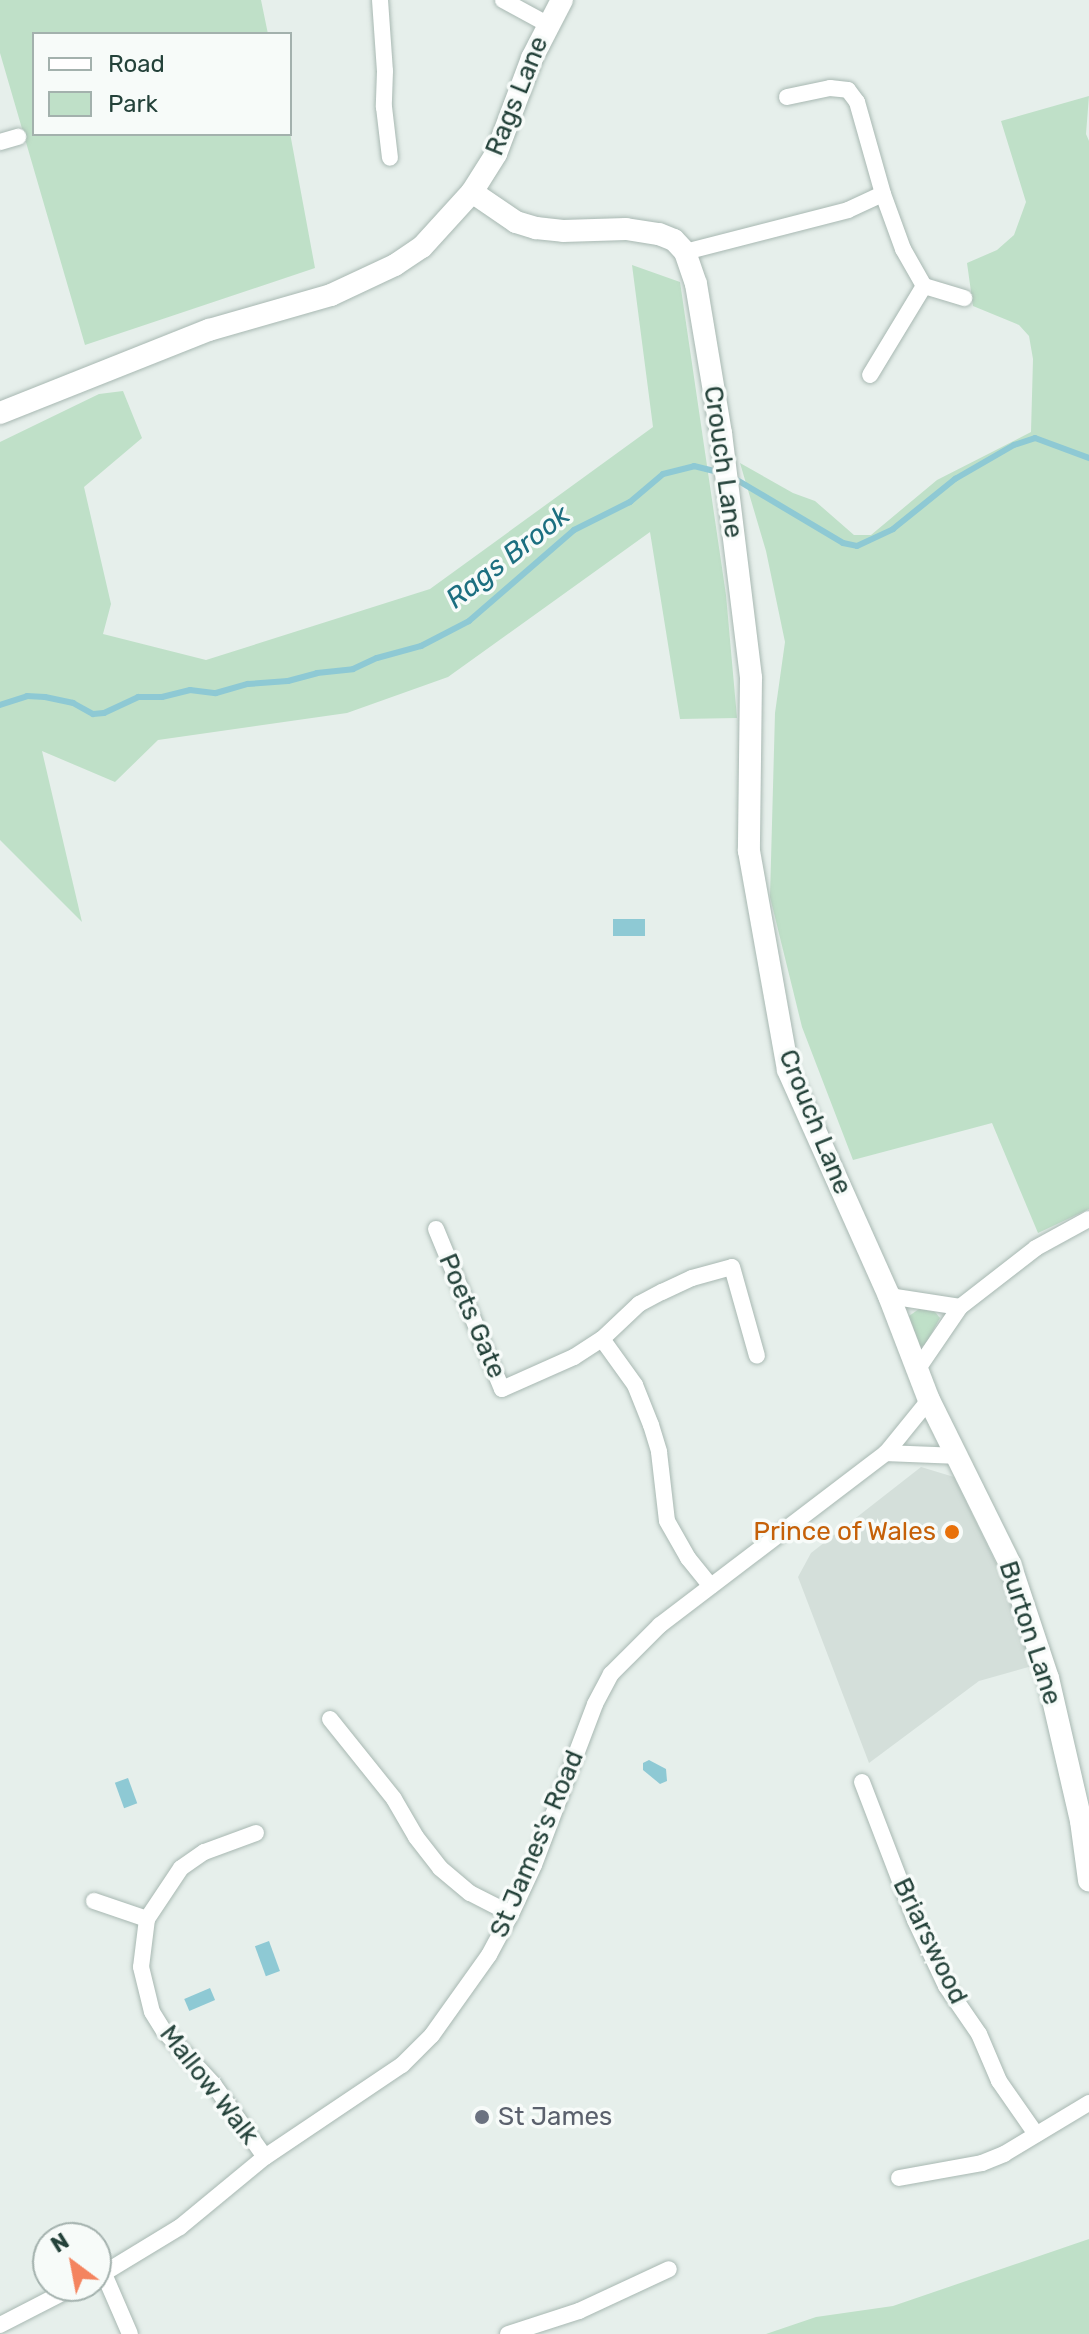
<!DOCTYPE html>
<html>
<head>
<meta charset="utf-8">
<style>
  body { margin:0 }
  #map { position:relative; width:1089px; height:2334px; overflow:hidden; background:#e6efeb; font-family:Rubik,sans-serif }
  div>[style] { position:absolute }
  .built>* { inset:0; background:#d4dfda }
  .green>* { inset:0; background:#bfe0c8 }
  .water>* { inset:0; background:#8ec9d4; transform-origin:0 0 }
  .stream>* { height:6px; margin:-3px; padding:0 3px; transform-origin:3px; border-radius:3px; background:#8ec9d4 }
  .roads { filter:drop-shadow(0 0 2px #a8b8b2) drop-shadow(0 0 2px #a8b8b2) }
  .street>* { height:16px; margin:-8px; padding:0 8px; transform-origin:8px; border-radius:8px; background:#fff }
  .secondary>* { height:22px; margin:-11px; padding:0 11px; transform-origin:11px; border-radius:11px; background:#fff }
  .dots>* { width:22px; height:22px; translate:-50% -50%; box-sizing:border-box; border:4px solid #f7fbf9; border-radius:50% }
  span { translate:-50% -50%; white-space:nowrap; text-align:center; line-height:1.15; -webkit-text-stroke:7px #f7fbf9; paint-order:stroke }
  .street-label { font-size:26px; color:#24423a }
  .food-label { font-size:26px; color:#c56008 }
  .right { translate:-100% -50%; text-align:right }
  .worship-label { font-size:26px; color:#5b616d }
  .left { translate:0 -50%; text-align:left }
  .water-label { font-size:28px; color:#1c6f80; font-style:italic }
  .legend { position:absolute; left:32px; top:32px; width:260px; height:104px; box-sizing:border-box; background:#f7fbf9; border:2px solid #a3b1ad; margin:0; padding:10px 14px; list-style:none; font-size:24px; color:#24423a }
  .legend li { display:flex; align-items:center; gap:16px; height:40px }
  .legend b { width:40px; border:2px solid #a3b1ad }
  .north { position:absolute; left:32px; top:2222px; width:80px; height:80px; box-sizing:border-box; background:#f7fbf9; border:2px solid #a3b1ad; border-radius:50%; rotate:328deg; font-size:22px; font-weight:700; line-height:32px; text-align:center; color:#24423a }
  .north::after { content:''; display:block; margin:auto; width:28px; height:36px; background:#f4845f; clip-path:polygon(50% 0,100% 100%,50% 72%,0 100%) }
</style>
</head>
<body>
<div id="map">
  <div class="built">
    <div style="clip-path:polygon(921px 1467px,954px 1477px,1008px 1588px,1032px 1666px,979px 1681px,869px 1763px,798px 1577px,811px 1553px)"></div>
  </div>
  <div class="green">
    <div style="clip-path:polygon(0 0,261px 0,268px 34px,34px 34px,34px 134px,290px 133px,315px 268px,85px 345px,0 53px)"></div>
    <div style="clip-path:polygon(1089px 96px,1086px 134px,1089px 141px,1089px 1209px,1038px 1233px,992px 1123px,853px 1160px,802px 1027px,770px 897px,775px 713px,785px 642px,766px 551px,740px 463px,793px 493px,815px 501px,854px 535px,871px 535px,937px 480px,1031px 432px,1033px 359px,1029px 336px,1019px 325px,973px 306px,967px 263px,997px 250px,1014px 235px,1026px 202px,1001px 121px)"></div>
    <div style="clip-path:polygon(632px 265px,680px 282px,726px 595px,737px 718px,680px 719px,650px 532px,448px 677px,347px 713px,158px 740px,115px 782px,42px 751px,82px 922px,0 840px,0 442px,99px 394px,123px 391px,142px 438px,84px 487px,111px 604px,103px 634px,206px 660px,430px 589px,653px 427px)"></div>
    <div style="clip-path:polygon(919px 1309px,935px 1312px,940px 1318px,925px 1345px,920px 1346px,909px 1316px)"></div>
    <div style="clip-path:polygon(1089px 2239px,1089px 2334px,766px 2334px,816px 2317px,893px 2306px)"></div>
  </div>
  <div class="water">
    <div style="left:645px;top:919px;width:17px;height:32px;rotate:90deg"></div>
    <div style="clip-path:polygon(649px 1760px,666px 1769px,667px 1781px,660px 1784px,643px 1770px,643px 1763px)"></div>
    <div style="left:128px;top:1778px;width:27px;height:14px;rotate:70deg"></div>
    <div style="left:269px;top:1941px;width:32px;height:15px;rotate:70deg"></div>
    <div style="left:210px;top:1988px;width:13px;height:28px;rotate:67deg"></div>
  </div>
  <div class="stream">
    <div style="left:732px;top:477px;width:129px;rotate:30.7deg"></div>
    <div style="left:843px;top:543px;width:14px;rotate:12deg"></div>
    <div style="left:857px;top:546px;width:40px;rotate:-25deg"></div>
    <div style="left:893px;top:529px;width:80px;rotate:-38.9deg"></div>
    <div style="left:955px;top:479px;width:68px;rotate:-30deg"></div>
    <div style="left:1014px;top:445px;width:22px;rotate:-18deg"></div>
    <div style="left:1035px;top:438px;width:58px;rotate:20.3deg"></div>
    <div style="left:0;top:705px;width:28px;rotate:-18deg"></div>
    <div style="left:27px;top:696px;width:18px;rotate:3deg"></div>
    <div style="left:45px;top:697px;width:29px;rotate:12deg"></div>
    <div style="left:73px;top:703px;width:23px;rotate:29deg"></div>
    <div style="left:93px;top:714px;width:11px;rotate:-5deg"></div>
    <div style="left:104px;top:713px;width:38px;rotate:-25deg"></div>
    <div style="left:138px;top:697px;width:24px"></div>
    <div style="left:162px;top:697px;width:29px;rotate:-14deg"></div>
    <div style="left:190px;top:690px;width:26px;rotate:7deg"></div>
    <div style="left:216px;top:693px;width:33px;rotate:-16deg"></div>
    <div style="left:248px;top:684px;width:40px;rotate:-4.3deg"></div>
    <div style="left:288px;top:681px;width:30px;rotate:-15deg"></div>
    <div style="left:317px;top:673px;width:36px;rotate:-6deg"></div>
    <div style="left:353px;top:669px;width:26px;rotate:-25deg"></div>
    <div style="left:377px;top:658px;width:46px;rotate:-15.3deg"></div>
    <div style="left:421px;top:646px;width:54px;rotate:-27.5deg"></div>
    <div style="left:469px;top:621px;width:139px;rotate:-40.9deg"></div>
    <div style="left:574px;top:530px;width:63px;rotate:-26.6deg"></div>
    <div style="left:630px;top:502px;width:43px;rotate:-40.3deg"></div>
    <div style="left:663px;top:474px;width:32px;rotate:-14deg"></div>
    <div style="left:694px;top:466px;width:29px;rotate:14deg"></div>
  </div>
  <div class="roads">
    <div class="street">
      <div style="left:380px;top:0;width:71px;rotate:86deg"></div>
      <div style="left:385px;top:71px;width:36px;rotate:92deg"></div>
      <div style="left:384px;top:107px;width:51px;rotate:83.3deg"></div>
      <div style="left:503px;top:0;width:50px;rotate:28.6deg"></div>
      <div style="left:787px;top:97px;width:44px;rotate:-11.8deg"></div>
      <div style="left:830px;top:88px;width:18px;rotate:6deg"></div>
      <div style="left:848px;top:90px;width:15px;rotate:53deg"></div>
      <div style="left:857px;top:102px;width:96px;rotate:74.2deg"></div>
      <div style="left:883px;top:194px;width:59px;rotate:70deg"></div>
      <div style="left:903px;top:249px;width:43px;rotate:60.4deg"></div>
      <div style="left:924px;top:286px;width:104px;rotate:121.2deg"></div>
      <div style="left:0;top:142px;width:19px;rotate:-16deg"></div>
      <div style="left:685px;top:252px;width:168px;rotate:-14.4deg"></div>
      <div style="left:848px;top:210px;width:38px;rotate:-25deg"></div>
      <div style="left:924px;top:286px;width:42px;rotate:16.7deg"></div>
      <div style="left:436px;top:1229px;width:173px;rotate:67.6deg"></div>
      <div style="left:502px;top:1389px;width:79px;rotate:-24deg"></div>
      <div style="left:574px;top:1357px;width:33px;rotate:-33deg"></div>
      <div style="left:602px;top:1339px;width:51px;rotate:-43.4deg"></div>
      <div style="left:639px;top:1304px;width:26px;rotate:-28deg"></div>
      <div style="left:662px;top:1292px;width:33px;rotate:-25deg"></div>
      <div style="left:692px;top:1278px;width:41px;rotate:-15.4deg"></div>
      <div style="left:732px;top:1267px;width:92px;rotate:74.3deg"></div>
      <div style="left:889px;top:1296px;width:72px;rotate:8.8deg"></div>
      <div style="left:602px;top:1339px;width:57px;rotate:54.3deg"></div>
      <div style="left:635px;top:1385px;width:43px;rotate:68.2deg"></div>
      <div style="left:651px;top:1425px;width:28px;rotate:73deg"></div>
      <div style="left:659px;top:1452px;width:69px;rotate:83.4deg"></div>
      <div style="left:667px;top:1521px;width:43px;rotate:60.4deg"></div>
      <div style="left:688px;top:1558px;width:36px;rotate:51deg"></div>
      <div style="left:917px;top:1370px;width:76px;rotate:-55.7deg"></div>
      <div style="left:960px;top:1307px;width:96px;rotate:-37.8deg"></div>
      <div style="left:1036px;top:1248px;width:60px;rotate:-28.7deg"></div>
      <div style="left:886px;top:1453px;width:72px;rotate:2.4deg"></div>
      <div style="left:330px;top:1719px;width:102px;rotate:51.3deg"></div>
      <div style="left:394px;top:1799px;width:44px;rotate:59.9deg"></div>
      <div style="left:416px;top:1837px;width:39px;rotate:52deg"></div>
      <div style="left:440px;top:1868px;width:39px;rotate:40deg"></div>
      <div style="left:470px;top:1893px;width:46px;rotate:27.1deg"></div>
      <div style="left:862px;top:1782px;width:148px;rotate:69deg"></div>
      <div style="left:915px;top:1920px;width:73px;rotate:64.8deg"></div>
      <div style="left:946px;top:1986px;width:58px;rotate:55.5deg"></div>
      <div style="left:979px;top:2034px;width:51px;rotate:66.9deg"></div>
      <div style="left:999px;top:2081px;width:65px;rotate:55.1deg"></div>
      <div style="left:256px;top:1833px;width:55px;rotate:159.9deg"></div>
      <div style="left:204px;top:1852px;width:28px;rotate:145deg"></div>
      <div style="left:181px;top:1868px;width:61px;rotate:123.7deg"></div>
      <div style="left:147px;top:1919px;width:48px;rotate:97.1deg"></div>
      <div style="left:141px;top:1967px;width:46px;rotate:76.3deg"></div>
      <div style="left:152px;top:2012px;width:22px;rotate:58deg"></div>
      <div style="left:164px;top:2031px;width:74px;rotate:47.2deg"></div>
      <div style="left:214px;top:2085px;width:88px;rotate:54.7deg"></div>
      <div style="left:94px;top:1901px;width:56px;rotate:18.8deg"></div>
      <div style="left:899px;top:2178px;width:84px;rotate:-10.2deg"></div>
      <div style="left:982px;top:2163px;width:24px;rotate:-22deg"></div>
      <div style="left:1004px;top:2154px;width:99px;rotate:-31deg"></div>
      <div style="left:104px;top:2274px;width:65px;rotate:66.6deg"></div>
      <div style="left:96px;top:2278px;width:98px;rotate:-31.3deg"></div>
      <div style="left:180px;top:2227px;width:110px;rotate:-39.5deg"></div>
      <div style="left:265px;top:2157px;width:165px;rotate:-33.9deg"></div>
      <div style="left:402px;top:2065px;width:42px;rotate:-45deg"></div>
      <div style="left:432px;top:2035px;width:98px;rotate:-54.5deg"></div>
      <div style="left:489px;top:1955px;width:47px;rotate:-61.8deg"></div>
      <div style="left:511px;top:1914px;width:54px;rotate:-64.9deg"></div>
      <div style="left:534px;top:1865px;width:172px;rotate:-69.2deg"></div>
      <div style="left:595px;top:1704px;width:34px;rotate:-62deg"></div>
      <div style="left:611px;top:1674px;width:69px;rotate:-45deg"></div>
      <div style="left:660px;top:1625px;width:284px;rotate:-37.3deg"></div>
      <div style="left:886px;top:1453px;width:68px;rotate:-50.9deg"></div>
      <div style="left:0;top:2325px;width:85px;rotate:-27.2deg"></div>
      <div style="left:508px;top:2334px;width:75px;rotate:-17.9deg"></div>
      <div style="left:579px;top:2311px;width:99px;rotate:-25deg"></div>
    </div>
    <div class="secondary">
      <div style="left:472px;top:192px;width:53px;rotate:34.3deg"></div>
      <div style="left:516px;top:222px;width:21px;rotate:17deg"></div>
      <div style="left:536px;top:228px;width:27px;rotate:6deg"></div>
      <div style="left:563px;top:231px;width:63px;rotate:-1.8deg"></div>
      <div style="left:626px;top:229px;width:33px;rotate:9deg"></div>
      <div style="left:659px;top:234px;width:16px;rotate:22deg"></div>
      <div style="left:674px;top:240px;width:16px;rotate:47deg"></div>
      <div style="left:685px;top:252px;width:34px;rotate:71deg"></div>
      <div style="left:696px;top:284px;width:151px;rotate:80.5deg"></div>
      <div style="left:721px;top:433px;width:247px;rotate:83deg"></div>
      <div style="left:751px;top:678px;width:173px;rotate:90.7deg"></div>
      <div style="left:749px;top:851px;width:222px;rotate:79.9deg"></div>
      <div style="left:788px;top:1070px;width:248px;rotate:65.9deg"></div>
      <div style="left:889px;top:1296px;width:111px;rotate:69deg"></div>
      <div style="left:929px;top:1400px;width:183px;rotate:63.7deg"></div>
      <div style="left:1010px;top:1564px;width:120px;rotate:71.6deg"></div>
      <div style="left:1048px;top:1678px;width:147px;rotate:77deg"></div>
      <div style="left:1081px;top:1821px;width:60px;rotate:82.3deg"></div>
      <div style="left:0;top:413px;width:225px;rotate:-21.7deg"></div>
      <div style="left:209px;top:330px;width:127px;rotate:-16deg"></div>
      <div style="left:331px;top:295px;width:71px;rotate:-25.1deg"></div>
      <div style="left:395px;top:265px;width:32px;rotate:-34deg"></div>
      <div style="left:422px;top:247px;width:74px;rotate:-47.7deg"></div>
      <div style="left:472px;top:192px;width:45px;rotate:-57.7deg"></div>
      <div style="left:496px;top:154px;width:103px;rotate:-69.4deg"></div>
      <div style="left:532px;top:58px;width:65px;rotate:-62.7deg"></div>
    </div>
  </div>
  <div class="dots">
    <div style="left:952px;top:1532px;background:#e8710a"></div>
    <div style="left:482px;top:2117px;background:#6b7280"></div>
  </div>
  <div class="street-label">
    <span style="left:517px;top:96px;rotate:-68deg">Rags Lane</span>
    <span style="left:723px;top:462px;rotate:82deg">Crouch Lane</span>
    <span style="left:815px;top:1122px;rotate:68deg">Crouch Lane</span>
    <span style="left:472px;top:1316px;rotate:67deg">Poets Gate</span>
    <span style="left:1030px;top:1633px;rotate:72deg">Burton Lane</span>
    <span style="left:537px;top:1844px;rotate:-67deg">St James's Road</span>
    <span style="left:930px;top:1941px;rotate:64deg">Briarswood</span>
    <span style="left:209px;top:2085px;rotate:52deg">Mallow Walk</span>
  </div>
  <div class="food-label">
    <span class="right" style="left:936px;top:1532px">Prince of Wales</span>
  </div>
  <div class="worship-label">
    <span class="left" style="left:498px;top:2117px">St James</span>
  </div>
  <div class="water-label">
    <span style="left:508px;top:557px;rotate:-38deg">Rags Brook</span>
  </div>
  <ul class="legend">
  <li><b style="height:10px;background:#fff"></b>Road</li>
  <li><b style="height:22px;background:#bfe0c8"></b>Park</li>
  </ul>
  <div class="north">N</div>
</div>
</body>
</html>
